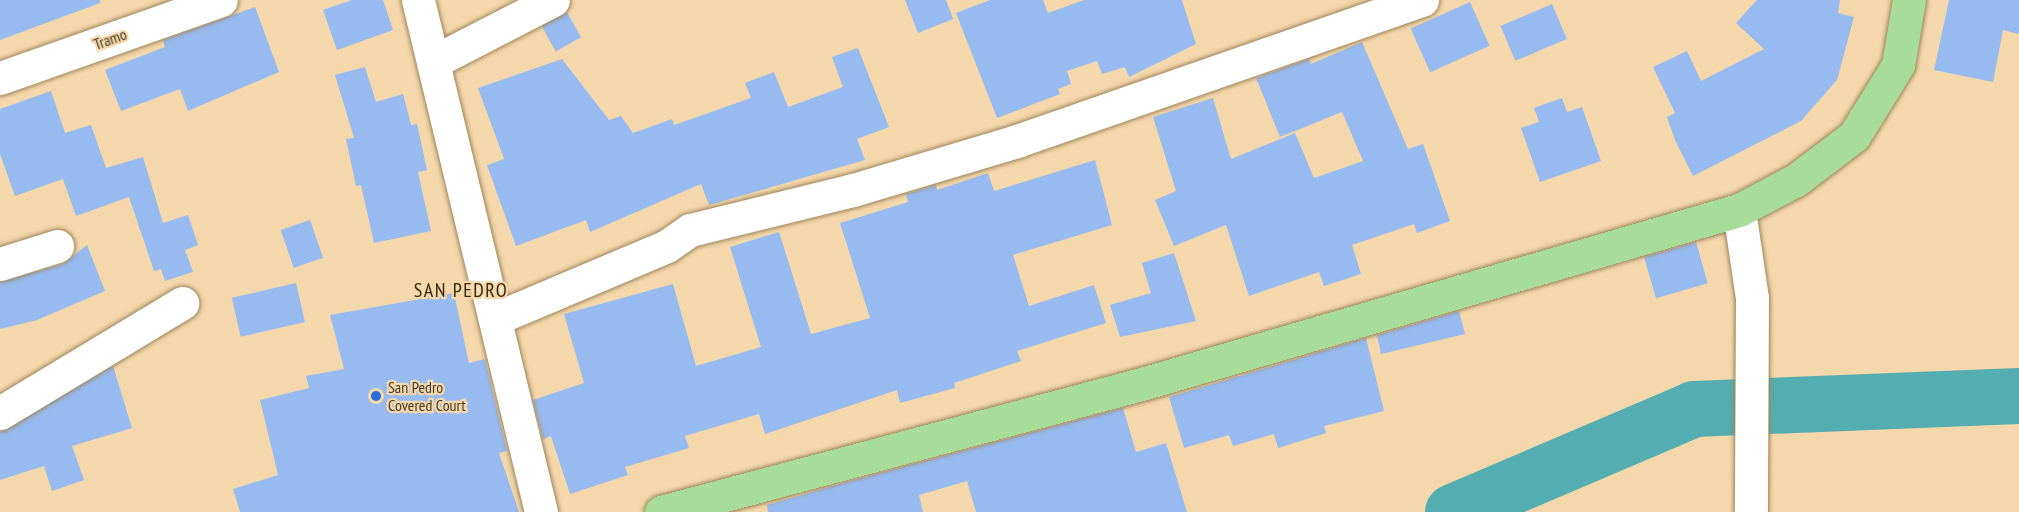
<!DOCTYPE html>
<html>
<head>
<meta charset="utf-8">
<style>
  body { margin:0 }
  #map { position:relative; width:2019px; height:512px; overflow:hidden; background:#f4d8ab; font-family:"PT Sans Narrow",sans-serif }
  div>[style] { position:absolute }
  .river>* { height:56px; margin:-28px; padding:0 28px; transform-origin:28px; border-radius:28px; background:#53adb1 }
  .building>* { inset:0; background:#97baf0; transform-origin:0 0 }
  .roads { filter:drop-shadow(0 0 2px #9e845a) drop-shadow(0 0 2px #9e845a) }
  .minor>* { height:33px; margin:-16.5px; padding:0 16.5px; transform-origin:16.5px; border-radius:16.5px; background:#fff }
  .major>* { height:33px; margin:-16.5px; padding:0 16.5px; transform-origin:16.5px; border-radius:16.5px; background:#a7dd98 }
  .dots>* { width:16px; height:16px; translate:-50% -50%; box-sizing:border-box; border:3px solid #f4d8ab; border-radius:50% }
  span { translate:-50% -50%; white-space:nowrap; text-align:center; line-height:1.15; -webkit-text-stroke:4.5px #f4d8ab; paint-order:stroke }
  .street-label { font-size:16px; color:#443927 }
  .poi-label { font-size:16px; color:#443927 }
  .left { translate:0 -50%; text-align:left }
  .quarter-label { font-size:20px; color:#392808; letter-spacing:1.5px }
</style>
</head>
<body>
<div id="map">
  <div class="river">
    <div style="left:1453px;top:512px;width:262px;rotate:-23.1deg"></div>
    <div style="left:1694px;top:409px;width:325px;rotate:-2.3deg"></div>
  </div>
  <div class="building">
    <div style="clip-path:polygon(0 0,100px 0,100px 3px,0 40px)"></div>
    <div style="clip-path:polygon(352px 0,383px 0,393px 30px,337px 50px,323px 10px)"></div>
    <div style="clip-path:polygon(905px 0,946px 0,953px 19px,918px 33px)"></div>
    <div style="clip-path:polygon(990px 0,1043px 0,1048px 13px,1084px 0,1182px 0,1196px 44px,1129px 77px,1125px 67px,1102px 74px,1097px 61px,1067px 71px,1071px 84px,1058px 89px,1060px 94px,997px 118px,956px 13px)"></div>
    <div style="clip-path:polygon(1757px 0,1840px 0,1838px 13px,1854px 17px,1837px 80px,1801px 121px,1693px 176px,1675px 140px,1667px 117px,1675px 113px,1653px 67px,1687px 51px,1701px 81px,1764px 49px,1736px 23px)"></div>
    <div style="clip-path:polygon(1949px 0,2019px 0,2019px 34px,2003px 30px,1993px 82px,1934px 70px)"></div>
    <div style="left:1470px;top:2px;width:48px;height:65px;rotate:66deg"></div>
    <div style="left:1552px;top:4px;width:38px;height:56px;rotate:67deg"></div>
    <div style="clip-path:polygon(255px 7px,279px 72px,188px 111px,180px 89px,121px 111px,105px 70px,165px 47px,163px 40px)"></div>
    <div style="left:567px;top:12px;width:29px;height:29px;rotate:61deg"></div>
    <div style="clip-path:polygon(1362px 42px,1408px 149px,1423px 144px,1450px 221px,1417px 233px,1414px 224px,1352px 245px,1361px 274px,1324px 286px,1319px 272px,1249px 296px,1226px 225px,1174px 246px,1155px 200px,1176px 191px,1153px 117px,1213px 98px,1231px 159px,1295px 133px,1314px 178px,1363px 161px,1342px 112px,1280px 137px,1256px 78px,1309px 59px,1311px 64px)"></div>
    <div style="clip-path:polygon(858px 48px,889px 127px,857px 139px,865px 160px,709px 205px,701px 184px,590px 232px,586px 220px,516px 246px,487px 165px,504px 159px,478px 88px,562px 59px,609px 120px,621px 116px,633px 133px,672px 119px,674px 125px,751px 98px,745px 83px,774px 72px,788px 107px,843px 87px,832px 57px)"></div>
    <div style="clip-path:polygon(365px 67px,376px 102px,403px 94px,411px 125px,417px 124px,427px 170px,418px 172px,431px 231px,374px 243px,361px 185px,356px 186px,346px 139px,354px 138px,335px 75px)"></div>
    <div style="clip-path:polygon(51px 91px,65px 133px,91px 125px,106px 168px,143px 157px,163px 223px,188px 215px,198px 245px,185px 250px,193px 272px,165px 281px,161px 269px,154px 271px,129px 197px,76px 216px,63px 179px,15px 196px,0 154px,0 109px)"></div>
    <div style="clip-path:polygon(1562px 98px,1567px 112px,1582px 107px,1601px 161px,1540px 182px,1521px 128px,1539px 122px,1534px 108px)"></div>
    <div style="clip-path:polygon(1095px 160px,1112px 225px,1013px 255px,1029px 306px,1094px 285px,1106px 323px,1017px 351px,1021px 361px,954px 383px,955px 388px,900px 403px,897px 390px,765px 434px,759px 414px,685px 436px,689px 448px,625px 467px,628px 475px,570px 494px,551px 436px,543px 439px,533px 400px,584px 383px,564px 314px,673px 284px,696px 366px,761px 347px,730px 247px,779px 232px,811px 334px,870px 318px,840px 223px,908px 202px,906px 194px,936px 185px,937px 190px,988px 173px,994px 191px)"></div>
    <div style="left:310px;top:220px;width:40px;height:31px;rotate:71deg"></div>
    <div style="left:1696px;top:242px;width:43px;height:54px;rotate:74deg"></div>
    <div style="clip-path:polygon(87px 245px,105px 291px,37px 320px,0 329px,0 282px,63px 264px)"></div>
    <div style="clip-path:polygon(1174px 253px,1196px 321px,1120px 337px,1110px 305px,1151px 293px,1142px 263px)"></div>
    <div style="left:296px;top:283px;width:40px;height:66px;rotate:77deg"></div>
    <div style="clip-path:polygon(454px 293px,469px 363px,485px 359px,507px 451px,499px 453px,519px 512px,240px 512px,233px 489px,278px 475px,260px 400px,309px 388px,306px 376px,344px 369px,330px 315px)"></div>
    <div style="clip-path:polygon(1459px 311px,1465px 334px,1381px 354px,1377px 335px)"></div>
    <div style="clip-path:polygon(1366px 338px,1384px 411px,1324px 426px,1326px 433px,1278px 448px,1274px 434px,1233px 446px,1229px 435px,1184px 448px,1169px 397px)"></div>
    <div style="clip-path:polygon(113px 366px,132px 428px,72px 446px,84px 480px,52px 491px,44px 466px,0 480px,0 432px)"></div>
    <div style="clip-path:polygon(1123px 408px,1136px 452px,1166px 443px,1187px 512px,976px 512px,967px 481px,919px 495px,923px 512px,768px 512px,767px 505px,850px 481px)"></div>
  </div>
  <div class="roads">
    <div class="minor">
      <div style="left:418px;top:0;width:527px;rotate:76.49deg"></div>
      <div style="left:433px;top:62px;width:135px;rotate:-27.3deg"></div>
      <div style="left:0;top:78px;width:234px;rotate:-19.4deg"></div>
      <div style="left:1739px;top:210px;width:89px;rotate:81.6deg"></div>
      <div style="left:1752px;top:298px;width:214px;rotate:90.3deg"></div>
      <div style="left:0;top:264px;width:60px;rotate:-17.5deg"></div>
      <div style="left:499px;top:317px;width:182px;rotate:-22.9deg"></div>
      <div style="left:667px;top:246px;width:28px;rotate:-35deg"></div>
      <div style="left:690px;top:230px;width:168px;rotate:-13.8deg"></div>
      <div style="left:853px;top:190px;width:171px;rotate:-16.6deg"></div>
      <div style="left:1017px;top:141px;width:429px;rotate:-19.2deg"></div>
      <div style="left:0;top:413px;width:213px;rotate:-31.1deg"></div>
    </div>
    <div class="major">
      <div style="left:661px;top:512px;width:501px;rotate:-14.92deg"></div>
      <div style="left:1145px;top:383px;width:619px;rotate:-16.24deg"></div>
      <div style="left:1739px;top:210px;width:64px;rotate:-27.8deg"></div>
      <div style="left:1796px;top:180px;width:73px;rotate:-37.2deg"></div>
      <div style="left:1854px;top:136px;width:84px;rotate:-58.2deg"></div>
      <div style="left:1898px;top:65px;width:66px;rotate:-80.4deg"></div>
    </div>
  </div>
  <div class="dots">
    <div style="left:376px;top:396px;background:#276dd9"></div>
  </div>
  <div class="street-label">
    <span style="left:110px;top:39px;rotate:-20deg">Tramo</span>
  </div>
  <div class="poi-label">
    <span class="left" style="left:388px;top:396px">San Pedro<br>Covered Court</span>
  </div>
  <div class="quarter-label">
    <span style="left:461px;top:290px">SAN PEDRO</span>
  </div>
</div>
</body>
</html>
